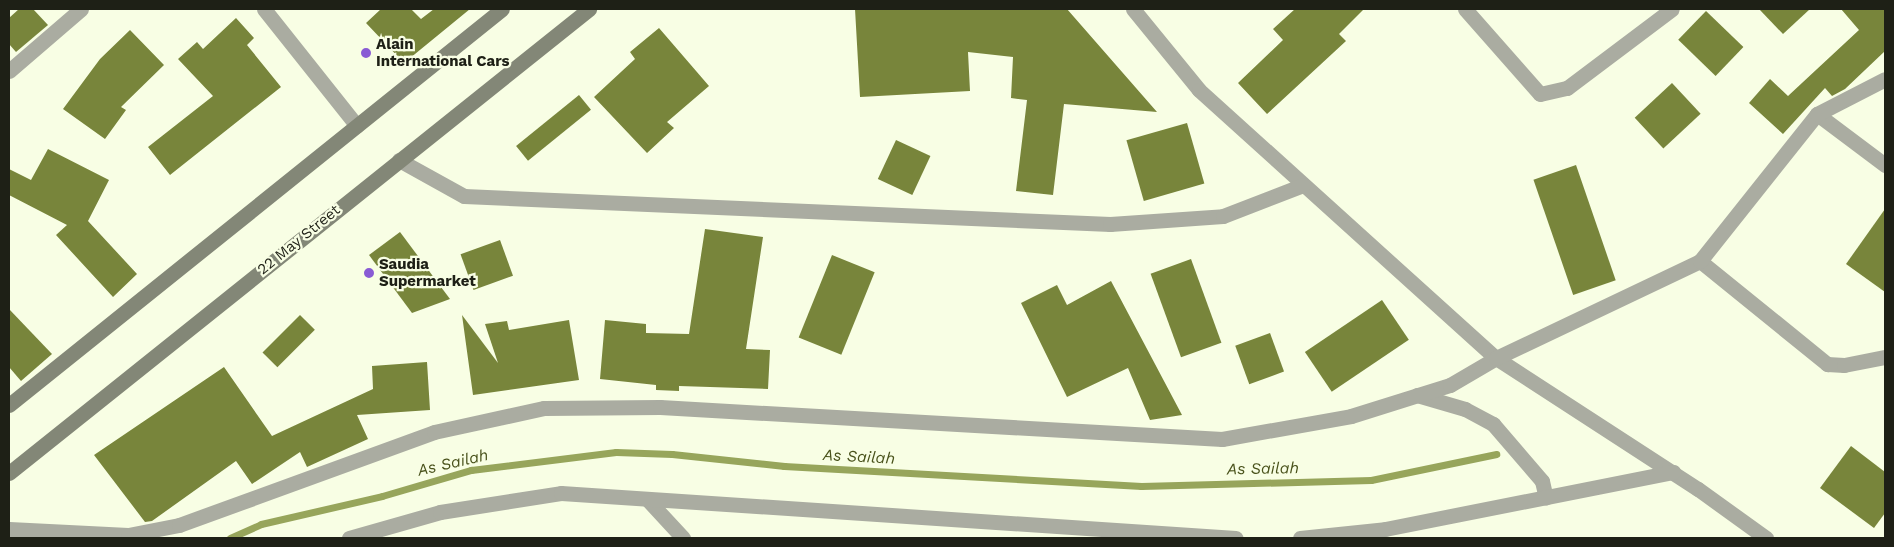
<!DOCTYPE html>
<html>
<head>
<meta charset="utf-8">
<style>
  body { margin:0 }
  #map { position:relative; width:1894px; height:547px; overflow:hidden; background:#f8fee4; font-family:"Work Sans",sans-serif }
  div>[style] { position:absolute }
  .stream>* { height:7px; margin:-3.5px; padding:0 3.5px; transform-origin:3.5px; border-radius:3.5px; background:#97a55b }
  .building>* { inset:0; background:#78853b; transform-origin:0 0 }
  .street>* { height:15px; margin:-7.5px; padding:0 7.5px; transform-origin:7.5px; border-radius:7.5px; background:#aaaca1 }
  .secondary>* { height:15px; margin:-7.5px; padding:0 7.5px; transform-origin:7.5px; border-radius:7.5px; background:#838777 }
  .dots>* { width:14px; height:14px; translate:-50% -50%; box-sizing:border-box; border:2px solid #f8fee4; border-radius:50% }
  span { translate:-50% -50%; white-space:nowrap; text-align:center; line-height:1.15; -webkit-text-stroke:4.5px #f8fee4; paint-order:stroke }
  .poi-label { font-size:15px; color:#1e2016; font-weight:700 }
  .left { translate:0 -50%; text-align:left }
  .street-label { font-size:15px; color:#1e2016 }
  .water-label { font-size:16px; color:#49521b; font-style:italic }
  .frame { position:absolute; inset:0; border:10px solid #1e2016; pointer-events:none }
</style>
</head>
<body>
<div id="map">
  <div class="stream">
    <div style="left:230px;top:538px;width:34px;rotate:-24deg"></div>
    <div style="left:261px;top:524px;width:124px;rotate:-13deg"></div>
    <div style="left:382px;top:496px;width:93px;rotate:-16.3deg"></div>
    <div style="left:471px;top:470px;width:146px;rotate:-7.1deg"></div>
    <div style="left:616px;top:452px;width:56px;rotate:2deg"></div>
    <div style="left:672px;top:454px;width:113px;rotate:6.1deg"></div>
    <div style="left:784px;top:466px;width:358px;rotate:3.2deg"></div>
    <div style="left:1141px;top:486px;width:230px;rotate:-1.5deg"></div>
    <div style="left:1371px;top:480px;width:128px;rotate:-11.7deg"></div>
  </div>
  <div class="building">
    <div style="clip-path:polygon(19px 9px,33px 9px,48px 25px,16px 52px,9px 44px,9px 18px)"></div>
    <div style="clip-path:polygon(381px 9px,411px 9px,421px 19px,434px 9px,470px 9px,404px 63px,366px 23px)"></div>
    <div style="clip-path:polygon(855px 9px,1067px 9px,1157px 112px,1064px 104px,1053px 195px,1016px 191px,1027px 100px,1011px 98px,1013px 57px,968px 52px,970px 91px,860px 97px)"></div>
    <div style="clip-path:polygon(1295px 9px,1364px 9px,1339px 34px,1346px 41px,1267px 114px,1238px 83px,1283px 40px,1273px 29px)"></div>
    <div style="clip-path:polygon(1759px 9px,1810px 9px,1783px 34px)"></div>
    <div style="clip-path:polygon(1841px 9px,1885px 9px,1885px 51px,1845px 89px,1832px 96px,1825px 88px,1783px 134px,1749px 103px,1770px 79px,1788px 96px,1859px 30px)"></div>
    <div style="left:1706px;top:11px;width:52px;height:40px;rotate:44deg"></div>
    <div style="clip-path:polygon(236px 18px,254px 38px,247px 45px,281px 87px,170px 175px,148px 147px,213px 96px,178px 59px,197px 42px,203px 49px)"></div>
    <div style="clip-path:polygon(659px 28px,709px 86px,667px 122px,674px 128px,647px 153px,594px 97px,635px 59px,630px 52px)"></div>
    <div style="clip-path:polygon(130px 30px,164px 65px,121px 107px,126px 110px,105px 139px,63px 109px,100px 59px)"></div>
    <div style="left:1672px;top:83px;width:42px;height:51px;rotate:47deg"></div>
    <div style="left:579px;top:95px;width:19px;height:81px;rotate:51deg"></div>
    <div style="left:1187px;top:123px;width:63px;height:63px;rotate:74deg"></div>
    <div style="left:896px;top:140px;width:38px;height:43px;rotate:25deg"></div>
    <div style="clip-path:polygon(48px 149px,109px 180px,88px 221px,137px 274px,113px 297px,56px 235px,67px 225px,9px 195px,9px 169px,31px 180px)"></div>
    <div style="left:1576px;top:165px;width:122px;height:45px;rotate:71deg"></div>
    <div style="clip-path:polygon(1885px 209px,1885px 292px,1846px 264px)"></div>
    <div style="clip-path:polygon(705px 229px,763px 237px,746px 349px,770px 350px,768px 389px,679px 386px,679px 391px,656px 390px,656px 385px,600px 379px,605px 320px,646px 324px,646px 333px,689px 334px)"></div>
    <div style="clip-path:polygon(400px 232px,450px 299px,412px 313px,369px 255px)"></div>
    <div style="left:500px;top:240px;width:38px;height:42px;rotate:70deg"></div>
    <div style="left:832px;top:255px;width:46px;height:89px;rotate:22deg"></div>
    <div style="left:1191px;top:259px;width:89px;height:43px;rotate:70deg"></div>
    <div style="clip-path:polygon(1111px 281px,1182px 415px,1150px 420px,1128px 368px,1067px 397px,1021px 303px,1057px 285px,1067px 305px)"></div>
    <div style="left:1382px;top:300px;width:48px;height:93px;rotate:56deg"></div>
    <div style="clip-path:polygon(9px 309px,52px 354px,21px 381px,9px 367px)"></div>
    <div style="left:300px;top:315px;width:21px;height:53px;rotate:45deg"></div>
    <div style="clip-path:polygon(462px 315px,498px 363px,485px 324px,507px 321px,509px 330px,569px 320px,579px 380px,473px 395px)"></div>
    <div style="left:1270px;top:333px;width:41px;height:37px;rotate:70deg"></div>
    <div style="clip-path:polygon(427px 362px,430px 410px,357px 415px,368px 439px,307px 467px,300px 452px,252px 484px,236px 461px,152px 521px,145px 522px,94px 455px,224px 367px,272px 436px,373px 389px,372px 366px)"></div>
    <div style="clip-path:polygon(1851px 446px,1885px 472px,1885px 513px,1874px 528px,1820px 488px)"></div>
  </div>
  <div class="street">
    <div style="left:264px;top:9px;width:149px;rotate:51.5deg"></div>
    <div style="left:1133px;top:9px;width:104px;rotate:50.8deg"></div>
    <div style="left:1199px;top:90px;width:400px;rotate:42.1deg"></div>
    <div style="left:1496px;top:358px;width:241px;rotate:33deg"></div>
    <div style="left:1698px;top:489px;width:84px;rotate:35.8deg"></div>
    <div style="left:1465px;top:9px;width:113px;rotate:48.6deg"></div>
    <div style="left:1540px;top:94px;width:28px;rotate:-13deg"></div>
    <div style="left:1567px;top:88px;width:131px;rotate:-37deg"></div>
    <div style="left:9px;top:71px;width:95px;rotate:-40.7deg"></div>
    <div style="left:1817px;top:114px;width:85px;rotate:36.9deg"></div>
    <div style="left:399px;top:160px;width:74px;rotate:29deg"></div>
    <div style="left:464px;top:196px;width:647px;rotate:2.48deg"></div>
    <div style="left:1110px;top:224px;width:113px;rotate:-4deg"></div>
    <div style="left:1223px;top:216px;width:86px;rotate:-21.2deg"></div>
    <div style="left:1700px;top:261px;width:164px;rotate:39deg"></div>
    <div style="left:1827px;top:364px;width:17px;rotate:3deg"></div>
    <div style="left:1844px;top:365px;width:42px;rotate:-11deg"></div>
    <div style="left:1417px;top:395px;width:50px;rotate:16.3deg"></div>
    <div style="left:1465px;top:409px;width:32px;rotate:28deg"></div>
    <div style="left:1493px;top:424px;width:75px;rotate:49.3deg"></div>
    <div style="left:1542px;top:481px;width:17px;rotate:77deg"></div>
    <div style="left:647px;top:499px;width:53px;rotate:47.3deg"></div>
    <div style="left:9px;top:529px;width:119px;rotate:2.9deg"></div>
    <div style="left:128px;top:535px;width:52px;rotate:-11.1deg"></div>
    <div style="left:179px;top:525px;width:271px;rotate:-20deg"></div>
    <div style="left:434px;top:432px;width:113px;rotate:-12.3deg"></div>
    <div style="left:544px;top:408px;width:116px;rotate:-0.5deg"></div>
    <div style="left:660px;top:407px;width:563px;rotate:3.26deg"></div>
    <div style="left:1222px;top:439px;width:131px;rotate:-10.1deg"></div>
    <div style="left:1351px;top:416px;width:104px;rotate:-17.4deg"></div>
    <div style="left:1450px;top:385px;width:53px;rotate:-30.4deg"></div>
    <div style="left:1496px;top:358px;width:226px;rotate:-25.4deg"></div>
    <div style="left:1700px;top:261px;width:188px;rotate:-51.5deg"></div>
    <div style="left:1817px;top:114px;width:76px;rotate:-27.2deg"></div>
    <div style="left:349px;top:538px;width:95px;rotate:-15.9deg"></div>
    <div style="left:440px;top:512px;width:122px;rotate:-8.9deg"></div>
    <div style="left:561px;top:493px;width:676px;rotate:3.81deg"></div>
    <div style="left:1300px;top:538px;width:85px;rotate:-6deg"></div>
    <div style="left:1385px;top:529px;width:294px;rotate:-11.2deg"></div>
  </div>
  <div class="secondary">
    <div style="left:9px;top:405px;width:632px;rotate:-38.77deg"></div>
    <div style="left:9px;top:473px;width:743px;rotate:-38.66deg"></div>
  </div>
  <div class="dots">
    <div style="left:366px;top:53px;background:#895bd4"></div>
    <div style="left:369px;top:273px;background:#895bd4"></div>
  </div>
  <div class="poi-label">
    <span class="left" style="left:376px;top:53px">Alain<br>International Cars</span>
    <span class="left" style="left:379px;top:273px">Saudia<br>Supermarket</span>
  </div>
  <div class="street-label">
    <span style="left:299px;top:240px;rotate:-39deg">22 May Street</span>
  </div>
  <div class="water-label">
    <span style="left:859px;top:457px;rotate:3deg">As Sailah</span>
    <span style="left:453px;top:463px;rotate:-13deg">As Sailah</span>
    <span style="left:1263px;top:469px;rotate:-1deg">As Sailah</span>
  </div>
  <div class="frame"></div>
</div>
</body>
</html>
